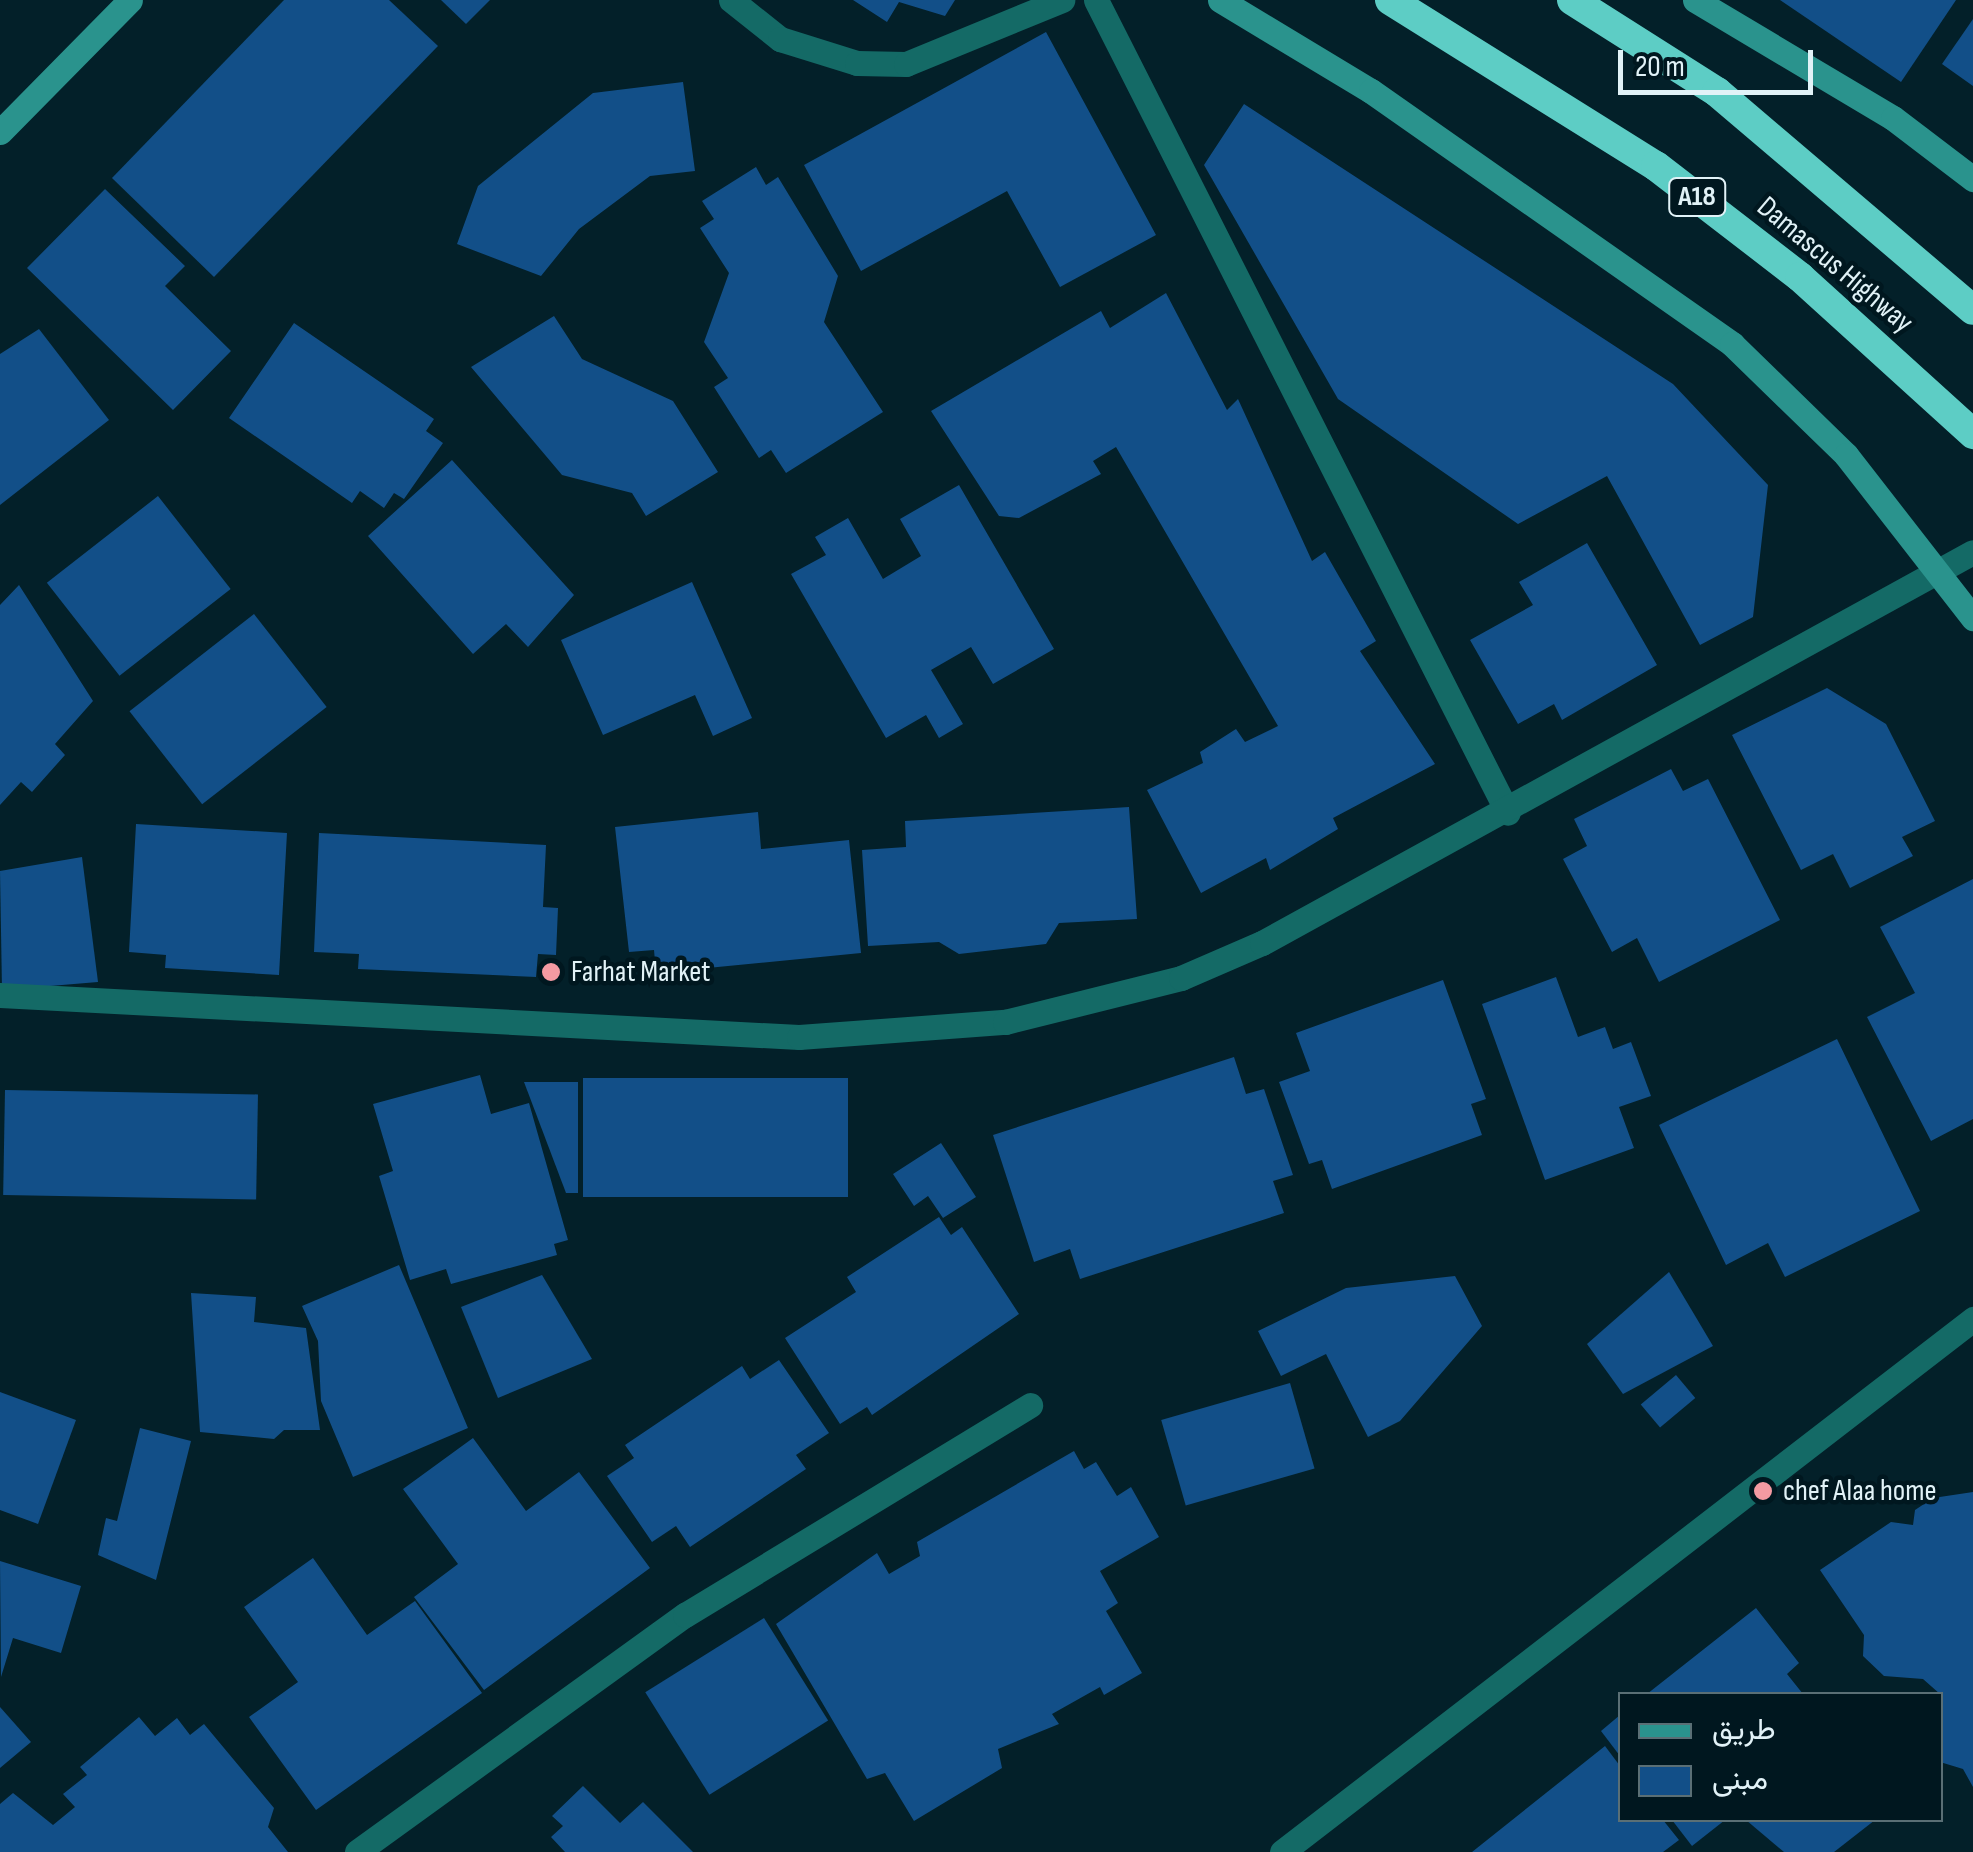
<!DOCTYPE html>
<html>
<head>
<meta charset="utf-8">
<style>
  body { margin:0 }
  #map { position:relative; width:1973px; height:1852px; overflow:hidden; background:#032029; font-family:"Sofia Sans Condensed",Vazirmatn,sans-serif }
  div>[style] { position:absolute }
  .building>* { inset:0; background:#124f88; transform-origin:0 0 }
  .street>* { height:25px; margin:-12.5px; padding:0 12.5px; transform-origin:12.5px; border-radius:12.5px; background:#146a66 }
  .secondary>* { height:25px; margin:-12.5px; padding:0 12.5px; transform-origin:12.5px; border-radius:12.5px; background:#2a938d }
  .highway>* { height:30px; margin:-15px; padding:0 15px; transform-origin:15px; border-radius:15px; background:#5dcdc5 }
  .dots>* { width:28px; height:28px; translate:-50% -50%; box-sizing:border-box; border:5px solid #00171f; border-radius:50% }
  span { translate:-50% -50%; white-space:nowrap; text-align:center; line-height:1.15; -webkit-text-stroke:9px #00171f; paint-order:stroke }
  .shield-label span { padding:2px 8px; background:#00171f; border:2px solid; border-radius:8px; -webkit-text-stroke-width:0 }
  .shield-label { font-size:28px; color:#e1f2f7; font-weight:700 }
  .street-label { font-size:30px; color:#e1f2f7 }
  .poi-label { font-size:30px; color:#e1f2f7 }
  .left { translate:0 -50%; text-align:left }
  .legend { position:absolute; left:1618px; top:1692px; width:325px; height:130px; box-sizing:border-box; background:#00171f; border:2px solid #5a6f75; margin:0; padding:12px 18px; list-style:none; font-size:30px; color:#e1f2f7 }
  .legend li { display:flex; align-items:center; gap:20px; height:50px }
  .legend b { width:50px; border:2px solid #5a6f75 }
  .scale { position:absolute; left:1618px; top:50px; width:195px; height:45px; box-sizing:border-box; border:5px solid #e1f2f7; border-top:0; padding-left:12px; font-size:30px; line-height:35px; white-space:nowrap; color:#e1f2f7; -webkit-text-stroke:8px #00171f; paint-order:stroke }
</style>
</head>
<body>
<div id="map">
  <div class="building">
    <div style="clip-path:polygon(284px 0,389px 0,438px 46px,214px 277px,112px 178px)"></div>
    <div style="clip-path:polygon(441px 0,490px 0,466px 24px)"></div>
    <div style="clip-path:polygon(853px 0,955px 0,945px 16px,899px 2px,887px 22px)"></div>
    <div style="clip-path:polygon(1780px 0,1956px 0,1901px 82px)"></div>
    <div style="clip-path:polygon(1973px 19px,1973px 86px,1942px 64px)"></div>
    <div style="clip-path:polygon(1046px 32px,1156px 235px,1060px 287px,1007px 191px,861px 271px,804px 165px)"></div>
    <div style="clip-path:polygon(683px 82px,695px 171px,650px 176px,579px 229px,541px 276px,457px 244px,478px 186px,593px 93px)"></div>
    <div style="clip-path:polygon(1244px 104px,1673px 384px,1768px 485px,1753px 617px,1700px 645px,1607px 476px,1518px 524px,1338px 399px,1204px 165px)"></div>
    <div style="clip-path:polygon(756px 167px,766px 185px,778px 177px,838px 276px,824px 322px,883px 412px,786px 473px,771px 450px,759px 458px,714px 387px,728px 378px,704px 342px,729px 273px,700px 228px,714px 219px,702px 201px)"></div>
    <div style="clip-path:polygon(105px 189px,185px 266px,165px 286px,231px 351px,173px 410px,27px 268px)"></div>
    <div style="clip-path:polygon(1166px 293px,1227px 410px,1238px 399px,1312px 561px,1325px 552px,1376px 641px,1360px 651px,1435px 764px,1333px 818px,1338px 829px,1270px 870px,1266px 858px,1201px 893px,1147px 790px,1203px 763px,1200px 752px,1236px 729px,1245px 742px,1278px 726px,1116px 447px,1093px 461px,1101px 474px,1019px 518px,999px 516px,931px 411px,1101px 311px,1110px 328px)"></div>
    <div style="clip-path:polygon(554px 316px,582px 359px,673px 401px,718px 472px,646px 516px,632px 493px,562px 475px,471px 367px)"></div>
    <div style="clip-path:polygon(294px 323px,434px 419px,426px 431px,443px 443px,404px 499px,394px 493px,384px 508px,360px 491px,352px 503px,229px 418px)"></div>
    <div style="clip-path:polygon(39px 329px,109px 420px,0 505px,0 354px)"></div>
    <div style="clip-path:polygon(452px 460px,574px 595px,528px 647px,506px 624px,473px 654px,368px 536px)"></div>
    <div style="clip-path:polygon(959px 485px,1054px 649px,993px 684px,971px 647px,931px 670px,963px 724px,939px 738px,926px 715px,886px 738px,791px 574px,826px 555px,815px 537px,848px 518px,883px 579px,921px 556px,900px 519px)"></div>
    <div style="left:158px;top:496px;width:118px;height:141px;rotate:52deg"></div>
    <div style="clip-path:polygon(1587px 543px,1657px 665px,1562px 720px,1554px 704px,1518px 724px,1470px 640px,1533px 605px,1519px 582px)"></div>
    <div style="clip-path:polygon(692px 582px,752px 718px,713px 736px,695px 695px,603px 735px,561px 640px)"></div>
    <div style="clip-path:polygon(19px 585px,93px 701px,55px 744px,65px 755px,32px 792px,21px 782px,0 805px,0 605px)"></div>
    <div style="left:254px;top:614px;width:118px;height:158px;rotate:52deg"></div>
    <div style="clip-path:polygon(1827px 688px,1886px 724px,1935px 821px,1902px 837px,1913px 856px,1850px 888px,1833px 854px,1801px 870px,1732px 735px)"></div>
    <div style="clip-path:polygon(1671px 769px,1683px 791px,1708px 779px,1780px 920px,1659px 982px,1637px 938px,1612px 952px,1563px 859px,1587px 846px,1574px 819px)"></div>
    <div style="clip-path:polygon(1129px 807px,1137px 919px,1059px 923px,1046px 944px,959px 954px,939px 942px,868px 946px,862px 850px,906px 847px,905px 821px)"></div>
    <div style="clip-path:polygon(758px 812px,761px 849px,849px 840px,861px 953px,656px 973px,654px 950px,629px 952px,615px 827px)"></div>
    <div style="clip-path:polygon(136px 824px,287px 833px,279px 975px,165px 968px,166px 955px,129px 952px)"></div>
    <div style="clip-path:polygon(319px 833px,546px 845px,543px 907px,558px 908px,556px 955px,538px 954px,536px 977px,358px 969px,359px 954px,314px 952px)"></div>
    <div style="clip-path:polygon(82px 857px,98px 982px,2px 990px,0 871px)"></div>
    <div style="clip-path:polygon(1973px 879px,1973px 1119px,1931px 1141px,1867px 1017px,1915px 993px,1880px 927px)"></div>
    <div style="clip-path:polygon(1556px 977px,1578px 1037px,1605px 1027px,1613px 1049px,1631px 1042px,1651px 1096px,1619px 1107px,1634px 1148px,1545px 1180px,1482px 1004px)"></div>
    <div style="clip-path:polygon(1443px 980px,1486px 1099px,1471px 1104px,1482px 1135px,1332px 1189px,1322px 1160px,1309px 1164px,1279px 1082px,1310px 1071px,1296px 1033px)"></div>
    <div style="clip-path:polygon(1837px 1039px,1920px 1211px,1785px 1277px,1768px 1243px,1726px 1265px,1659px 1125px)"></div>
    <div style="clip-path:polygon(1234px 1057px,1246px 1094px,1264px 1089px,1293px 1175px,1273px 1181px,1284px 1213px,1080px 1279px,1070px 1249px,1034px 1262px,993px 1135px)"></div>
    <div style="clip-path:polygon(480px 1075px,491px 1114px,529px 1103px,568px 1240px,554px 1244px,557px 1255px,451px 1284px,446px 1269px,410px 1280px,379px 1176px,393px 1171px,373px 1104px)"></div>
    <div style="left:583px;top:1078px;width:265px;height:119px"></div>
    <div style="clip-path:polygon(524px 1082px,578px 1082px,578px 1193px,566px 1193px)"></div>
    <div style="left:5px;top:1090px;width:253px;height:105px;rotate:1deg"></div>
    <div style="clip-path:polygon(941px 1143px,976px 1197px,943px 1218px,928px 1196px,914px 1206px,893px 1174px)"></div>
    <div style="clip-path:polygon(939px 1217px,951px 1235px,962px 1227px,1019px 1314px,872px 1415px,867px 1407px,840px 1424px,785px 1338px,856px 1292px,847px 1277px)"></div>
    <div style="clip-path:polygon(399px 1265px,468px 1428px,353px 1477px,321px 1401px,318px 1341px,302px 1306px)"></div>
    <div style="clip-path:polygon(1669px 1272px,1713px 1346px,1623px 1394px,1587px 1344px)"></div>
    <div style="clip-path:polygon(542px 1275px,592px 1359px,498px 1398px,461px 1307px)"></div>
    <div style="clip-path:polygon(1455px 1276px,1482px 1326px,1400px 1421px,1368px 1437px,1326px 1354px,1281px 1376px,1258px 1331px,1346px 1288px)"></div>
    <div style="clip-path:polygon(191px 1293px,256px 1297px,254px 1322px,306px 1328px,320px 1430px,284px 1430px,274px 1439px,200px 1432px)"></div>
    <div style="clip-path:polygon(779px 1360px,829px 1433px,796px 1455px,806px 1469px,690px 1547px,676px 1526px,652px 1542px,607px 1476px,634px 1458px,625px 1445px,742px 1366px,750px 1379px)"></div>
    <div style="left:1676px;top:1375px;width:30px;height:46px;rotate:50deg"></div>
    <div style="left:1290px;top:1383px;width:89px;height:134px;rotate:74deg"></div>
    <div style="clip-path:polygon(0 1392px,76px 1420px,38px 1524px,0 1510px)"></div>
    <div style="clip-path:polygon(140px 1428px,191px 1441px,156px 1580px,98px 1555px,106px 1518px,117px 1521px)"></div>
    <div style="clip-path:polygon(473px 1438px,526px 1511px,579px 1472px,650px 1568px,484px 1690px,414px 1597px,458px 1564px,403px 1489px)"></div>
    <div style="clip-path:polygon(1074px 1451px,1084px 1469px,1096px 1462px,1117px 1496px,1131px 1487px,1159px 1537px,1100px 1571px,1118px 1603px,1106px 1611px,1142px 1673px,1104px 1695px,1100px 1687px,1052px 1714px,1059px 1724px,998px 1749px,1002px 1768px,914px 1821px,885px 1773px,867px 1779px,776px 1624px,877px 1553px,889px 1574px,920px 1556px,917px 1542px)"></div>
    <div style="clip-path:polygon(1973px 1492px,1973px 1787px,1963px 1769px,1940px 1762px,1940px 1694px,1923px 1679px,1884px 1676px,1863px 1656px,1864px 1635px,1820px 1570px,1891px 1522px,1913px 1525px,1915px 1510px,1933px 1498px)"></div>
    <div style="clip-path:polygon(313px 1558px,367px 1635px,415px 1601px,482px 1693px,316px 1810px,249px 1717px,298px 1682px,244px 1607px)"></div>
    <div style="clip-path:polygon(0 1561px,81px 1586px,61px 1653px,13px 1638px,1px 1677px)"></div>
    <div style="clip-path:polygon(1756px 1608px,1799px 1663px,1787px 1674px,1803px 1694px,1647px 1694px)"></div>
    <div style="left:764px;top:1618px;width:121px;height:140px;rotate:58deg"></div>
    <div style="clip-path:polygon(0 1707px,31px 1742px,0 1768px)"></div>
    <div style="clip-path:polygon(1620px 1715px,1620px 1756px,1601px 1731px)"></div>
    <div style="clip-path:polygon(139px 1717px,155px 1736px,177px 1718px,190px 1735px,204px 1724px,274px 1808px,268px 1827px,288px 1852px,0 1852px,0 1804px,13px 1793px,53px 1825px,75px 1807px,63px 1794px,87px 1775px,80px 1767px)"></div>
    <div style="clip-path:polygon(1605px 1746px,1620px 1766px,1620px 1820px,1663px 1820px,1679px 1840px,1663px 1852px,1472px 1852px)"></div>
    <div style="clip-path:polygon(583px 1786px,620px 1823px,643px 1802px,693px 1852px,565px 1852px,551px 1837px,563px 1826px,552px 1816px)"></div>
    <div style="clip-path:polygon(1672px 1820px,1725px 1820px,1692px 1846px)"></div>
    <div style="clip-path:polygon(1746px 1820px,1875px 1820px,1834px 1852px,1784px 1852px)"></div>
  </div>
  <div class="street">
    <div style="left:731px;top:0;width:63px;rotate:38.5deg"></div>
    <div style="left:780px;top:39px;width:81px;rotate:17.3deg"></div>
    <div style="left:857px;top:63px;width:49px;rotate:1.2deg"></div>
    <div style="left:906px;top:64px;width:169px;rotate:-22.3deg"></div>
    <div style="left:1096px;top:0;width:911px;rotate:63.13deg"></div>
    <div style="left:0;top:995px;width:800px;rotate:3.01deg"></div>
    <div style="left:799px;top:1037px;width:207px;rotate:-4.2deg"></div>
    <div style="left:1005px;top:1022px;width:181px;rotate:-14deg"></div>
    <div style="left:1181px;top:978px;width:88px;rotate:-23.4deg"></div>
    <div style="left:1262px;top:943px;width:811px;rotate:-28.81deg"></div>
    <div style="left:357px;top:1852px;width:405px;rotate:-35.9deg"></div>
    <div style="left:685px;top:1615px;width:404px;rotate:-31.3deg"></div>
    <div style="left:1282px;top:1852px;width:873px;rotate:-37.64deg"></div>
  </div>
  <div class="secondary">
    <div style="left:1220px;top:0;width:176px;rotate:31.1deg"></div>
    <div style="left:1371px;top:91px;width:441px;rotate:35deg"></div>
    <div style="left:1732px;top:344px;width:159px;rotate:44.2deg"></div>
    <div style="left:1846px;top:455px;width:207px;rotate:52.1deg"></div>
    <div style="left:1695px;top:0;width:230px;rotate:30.8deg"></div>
    <div style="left:1893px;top:118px;width:101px;rotate:37.3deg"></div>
    <div style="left:0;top:132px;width:185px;rotate:-45.4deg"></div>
  </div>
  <div class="highway">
    <div style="left:1390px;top:0;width:314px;rotate:32deg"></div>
    <div style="left:1656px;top:166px;width:182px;rotate:37.6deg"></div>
    <div style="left:1800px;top:277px;width:234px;rotate:42.2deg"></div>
    <div style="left:1572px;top:0;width:172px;rotate:32.4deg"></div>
    <div style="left:1717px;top:92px;width:336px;rotate:40.4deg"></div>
  </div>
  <div class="dots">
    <div style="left:551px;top:972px;background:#f49aa2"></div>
    <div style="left:1763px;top:1491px;background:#f49aa2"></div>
  </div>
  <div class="shield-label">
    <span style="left:1697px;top:197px">A18</span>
  </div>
  <div class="street-label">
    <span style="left:1835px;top:265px;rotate:40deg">Damascus Highway</span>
  </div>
  <div class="poi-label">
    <span class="left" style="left:571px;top:972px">Farhat Market</span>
    <span class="left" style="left:1783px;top:1491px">chef Alaa home</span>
  </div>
  <ul class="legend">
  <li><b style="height:12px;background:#2a938d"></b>طريق</li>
  <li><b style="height:28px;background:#124f88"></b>مبنى</li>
  </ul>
  <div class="scale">20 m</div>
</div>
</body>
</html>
